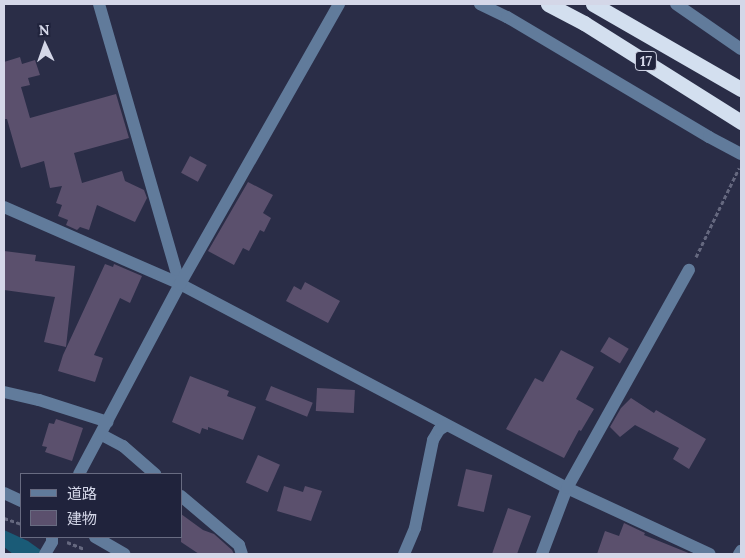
<!DOCTYPE html>
<html>
<head>
<meta charset="utf-8">
<style>
  body { margin:0 }
  #map { position:relative; width:745px; height:558px; overflow:hidden; background:#2a2d47; font-family:Lora,"Noto Sans JP",serif }
  div>[style] { position:absolute }
  .water>* { inset:0; background:#1a5b77 }
  .building>* { inset:0; background:#5b506d; transform-origin:0 0 }
  .path>* { height:3px; margin-top:-1.5px; transform-origin:0; background:repeating-linear-gradient(90deg,#65687f 0 4px,transparent 0 6.5px) }
  .minor>* { height:12px; margin:-6px; padding:0 6px; transform-origin:6px; border-radius:6px; background:#617b9b }
  .highway>* { height:15px; margin:-7.5px; padding:0 7.5px; transform-origin:7.5px; border-radius:7.5px; background:#d3dfef }
  span { translate:-50% -50%; white-space:nowrap; text-align:center; line-height:1.15; -webkit-text-stroke:4px #20233c; paint-order:stroke }
  .shield-label span { padding:1px 4px; background:#20233c; border:1px solid; border-radius:4px; -webkit-text-stroke-width:0 }
  .shield-label { font-size:14px; color:#d4d7e8; font-weight:700 }
  .frame { position:absolute; inset:0; border:5px solid #d4d7e8; pointer-events:none }
  .legend { position:absolute; left:20px; top:473px; width:162px; height:65px; box-sizing:border-box; background:#20233c; border:1px solid #686b81; margin:0; padding:6px 9px; list-style:none; font-size:15px; color:#d4d7e8 }
  .legend li { display:flex; align-items:center; gap:10px; height:25px }
  .legend b { width:25px; border:1px solid #686b81 }
  .north { position:absolute; left:20px; top:20px; width:50px; height:50px; -webkit-text-stroke:4px #20233c; paint-order:stroke; rotate:357deg; font-size:14px; font-weight:700; line-height:20px; text-align:center; color:#d4d7e8 }
  .north::after { content:''; display:block; margin:auto; width:18px; height:22px; background:#d4d7e8; clip-path:polygon(50% 0,100% 100%,50% 72%,0 100%) }
</style>
</head>
<body>
<div id="map">
  <div class="water">
    <div style="clip-path:polygon(4px 530px,28px 541px,46px 554px,13px 554px,4px 547px)"></div>
  </div>
  <div class="building">
    <div style="clip-path:polygon(20px 57px,22px 64px,35px 60px,40px 75px,28px 78px,30px 85px,21px 87px,30px 118px,116px 94px,129px 138px,74px 153px,82px 183px,122px 171px,125px 181px,144px 190px,147px 198px,135px 222px,97px 205px,89px 230px,80px 227px,77px 230px,66px 225px,68px 220px,58px 216px,62px 205px,56px 203px,62px 186px,50px 188px,44px 161px,21px 168px,7px 119px,4px 119px,4px 62px)"></div>
    <div style="left:190px;top:156px;width:19px;height:19px;rotate:28deg"></div>
    <div style="clip-path:polygon(248px 182px,273px 195px,263px 213px,271px 218px,264px 232px,260px 230px,249px 251px,243px 248px,234px 265px,208px 251px)"></div>
    <div style="clip-path:polygon(4px 251px,36px 255px,35px 261px,75px 266px,66px 347px,44px 342px,55px 297px,4px 290px)"></div>
    <div style="clip-path:polygon(105px 264px,113px 267px,114px 264px,142px 276px,130px 303px,120px 298px,94px 355px,103px 358px,95px 382px,58px 371px,63px 355px)"></div>
    <div style="clip-path:polygon(305px 282px,340px 301px,328px 323px,286px 301px,294px 286px,301px 290px)"></div>
    <div style="left:609px;top:337px;width:23px;height:17px;rotate:31deg"></div>
    <div style="clip-path:polygon(561px 350px,594px 367px,576px 399px,594px 409px,581px 431px,579px 430px,564px 458px,506px 429px,535px 378px,543px 382px)"></div>
    <div style="clip-path:polygon(190px 376px,229px 391px,227px 396px,256px 407px,243px 440px,208px 427px,208px 430px,202px 428px,200px 434px,172px 422px)"></div>
    <div style="left:271px;top:386px;width:45px;height:15px;rotate:22deg"></div>
    <div style="left:317px;top:388px;width:38px;height:23px;rotate:3deg"></div>
    <div style="clip-path:polygon(631px 398px,654px 413px,656px 410px,706px 439px,689px 469px,673px 459px,679px 448px,635px 425px,620px 437px,610px 427px,621px 408px)"></div>
    <div style="clip-path:polygon(56px 419px,83px 428px,72px 461px,45px 452px,47px 447px,42px 446px,49px 423px,54px 424px)"></div>
    <div style="left:258px;top:455px;width:24px;height:30px;rotate:24deg"></div>
    <div style="left:466px;top:469px;width:27px;height:38px;rotate:13deg"></div>
    <div style="clip-path:polygon(284px 486px,303px 492px,305px 486px,322px 491px,311px 521px,277px 511px)"></div>
    <div style="clip-path:polygon(508px 508px,531px 516px,517px 554px,492px 554px)"></div>
    <div style="clip-path:polygon(181px 514px,203px 530px,214px 534px,232px 550px,234px 554px,199px 554px,181px 542px)"></div>
    <div style="clip-path:polygon(624px 523px,645px 533px,644px 535px,691px 554px,597px 554px,605px 531px,619px 536px)"></div>
  </div>
  <div class="path">
    <div style="left:696px;top:257px;width:99px;rotate:-64.2deg"></div>
    <div style="left:4px;top:518px;width:18px;rotate:19deg"></div>
    <div style="left:67px;top:542px;width:18px;rotate:22deg"></div>
  </div>
  <div class="minor">
    <div style="left:99px;top:4px;width:291px;rotate:73.9deg"></div>
    <div style="left:480px;top:4px;width:30px;rotate:26deg"></div>
    <div style="left:507px;top:17px;width:235px;rotate:30.7deg"></div>
    <div style="left:709px;top:137px;width:36px;rotate:28deg"></div>
    <div style="left:676px;top:4px;width:79px;rotate:34.7deg"></div>
    <div style="left:4px;top:207px;width:192px;rotate:23.6deg"></div>
    <div style="left:180px;top:284px;width:437px;rotate:27.8deg"></div>
    <div style="left:567px;top:488px;width:157px;rotate:24.8deg"></div>
    <div style="left:4px;top:392px;width:36px;rotate:13deg"></div>
    <div style="left:39px;top:400px;width:72px;rotate:17.7deg"></div>
    <div style="left:102px;top:435px;width:24px;rotate:28deg"></div>
    <div style="left:123px;top:446px;width:43px;rotate:41.2deg"></div>
    <div style="left:79px;top:474px;width:215px;rotate:-62deg"></div>
    <div style="left:180px;top:284px;width:322px;rotate:-60.4deg"></div>
    <div style="left:4px;top:493px;width:19px;rotate:25deg"></div>
    <div style="left:181px;top:496px;width:76px;rotate:40.2deg"></div>
    <div style="left:239px;top:545px;width:9px;rotate:72deg"></div>
    <div style="left:95px;top:537px;width:34px;rotate:30deg"></div>
    <div style="left:45px;top:554px;width:14px;rotate:-60deg"></div>
    <div style="left:52px;top:542px;width:5px;rotate:-90deg"></div>
    <div style="left:404px;top:554px;width:28px;rotate:-67deg"></div>
    <div style="left:415px;top:528px;width:90px;rotate:-78.4deg"></div>
    <div style="left:433px;top:440px;width:12px;rotate:-59deg"></div>
    <div style="left:439px;top:430px;width:9px;rotate:-32deg"></div>
    <div style="left:542px;top:554px;width:71px;rotate:-69.3deg"></div>
    <div style="left:567px;top:488px;width:250px;rotate:-60.8deg"></div>
    <div style="left:739px;top:554px;width:4px;rotate:-56deg"></div>
  </div>
  <div class="highway">
    <div style="left:548px;top:4px;width:41px;rotate:27.8deg"></div>
    <div style="left:584px;top:23px;width:186px;rotate:32.2deg"></div>
    <div style="left:593px;top:4px;width:171px;rotate:29.9deg"></div>
  </div>
  <div class="shield-label">
    <span style="left:646px;top:61px">17</span>
  </div>
  <div class="frame"></div>
  <ul class="legend">
  <li><b style="height:6px;background:#617b9b"></b>道路</li>
  <li><b style="height:14px;background:#5b506d"></b>建物</li>
  </ul>
  <div class="north">N</div>
</div>
</body>
</html>
